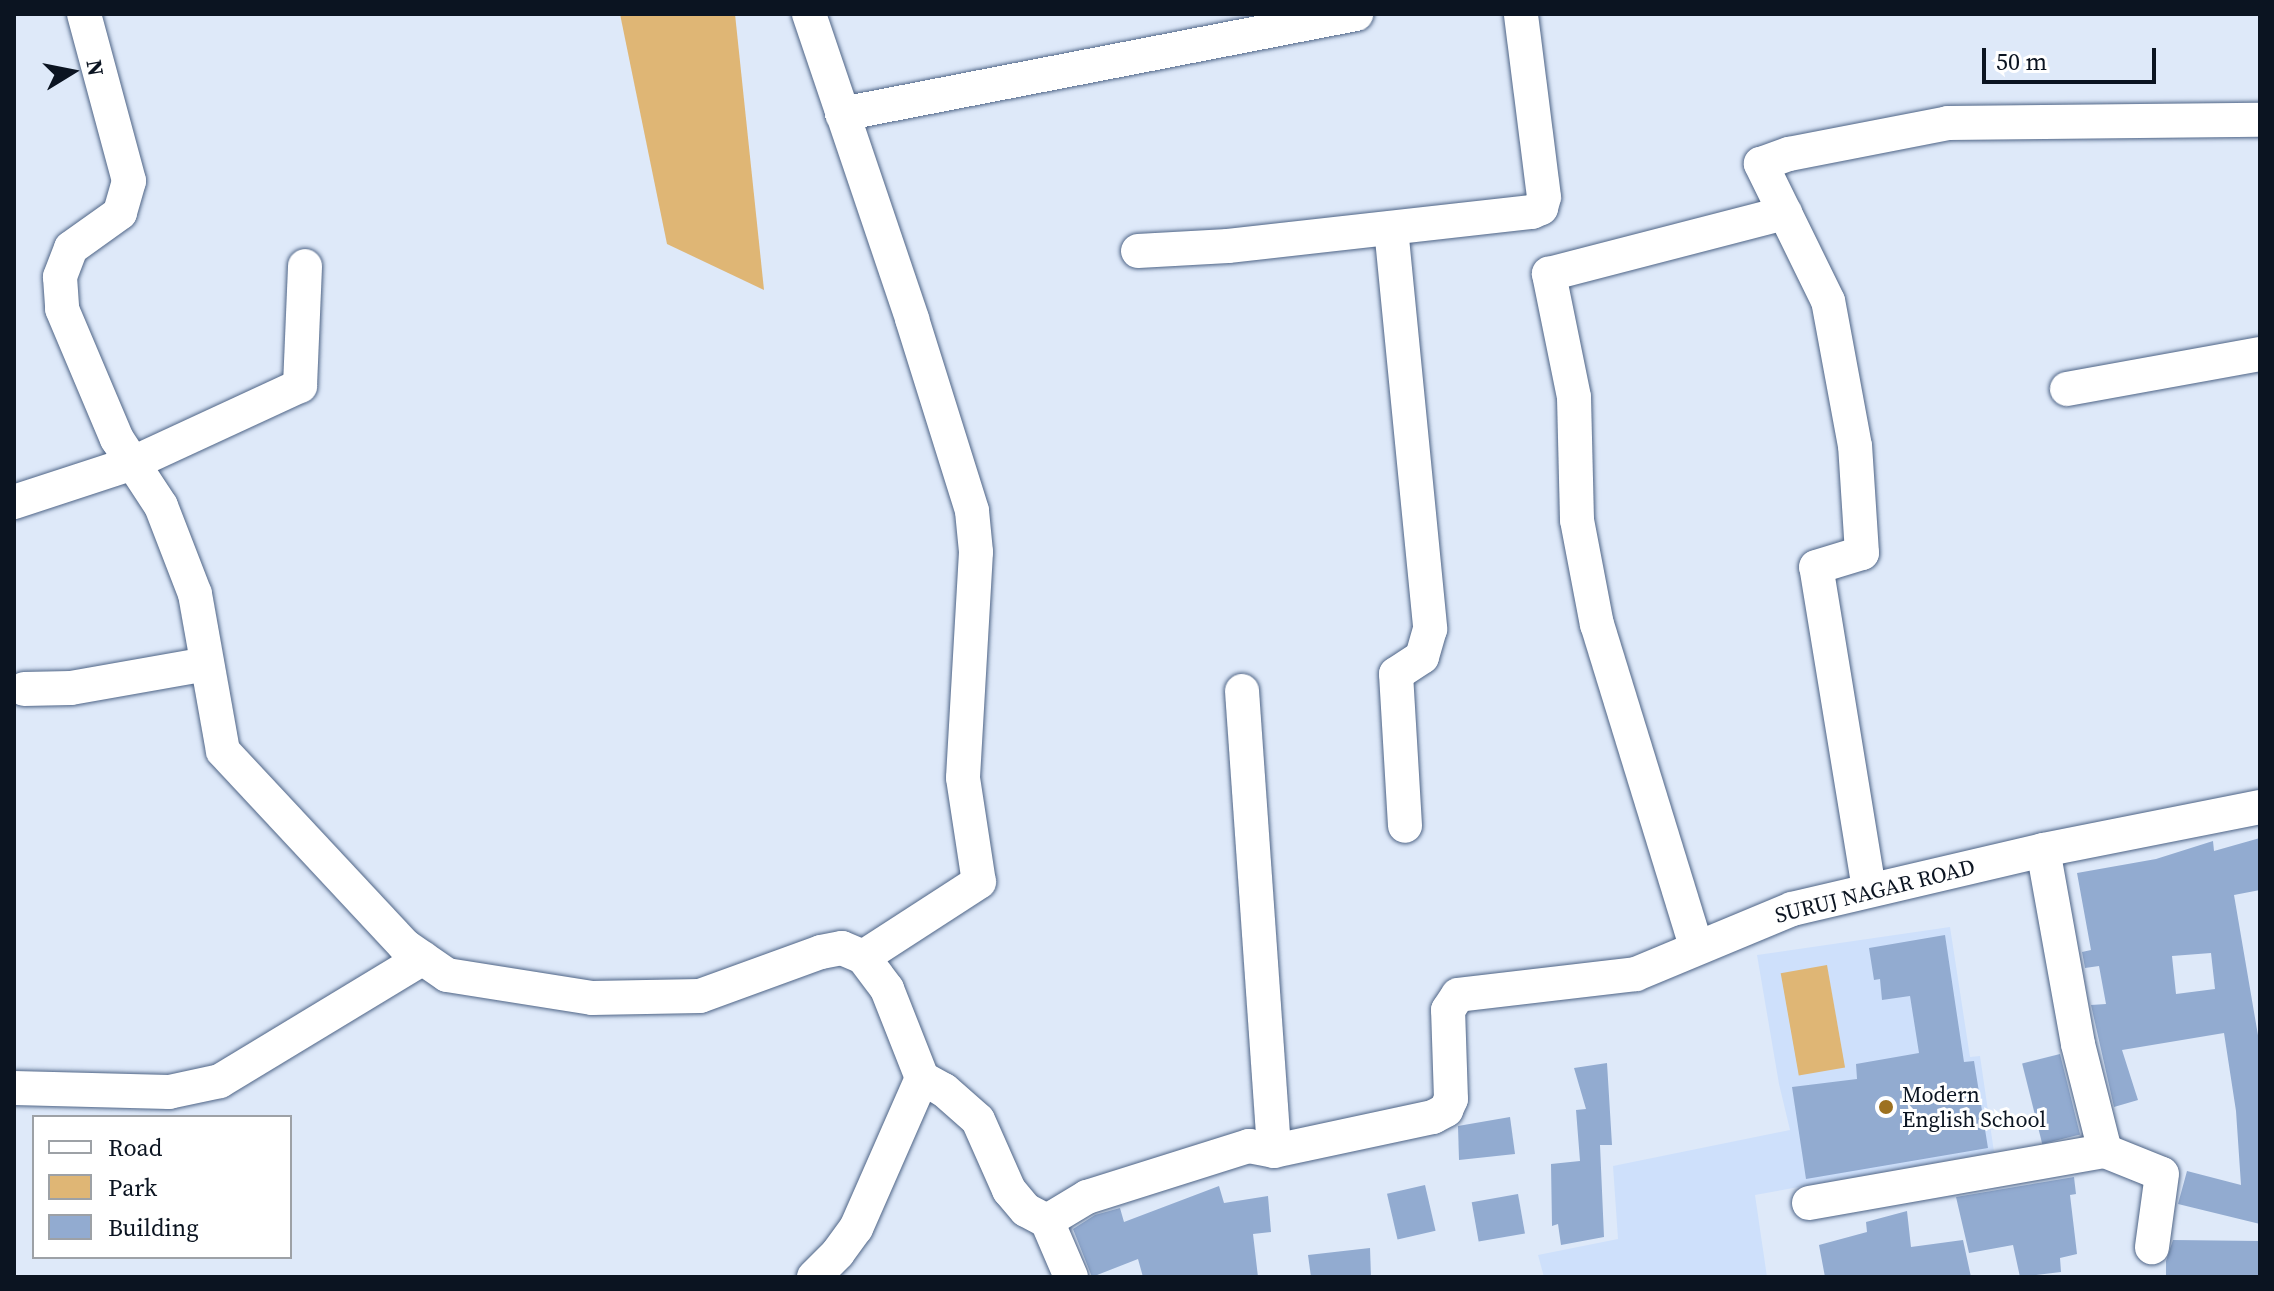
<!DOCTYPE html>
<html>
<head>
<meta charset="utf-8">
<style>
  body { margin:0 }
  #map { position:relative; width:2274px; height:1291px; overflow:hidden; background:#dee9f9; font-family:"Source Serif 4",serif }
  div>[style] { position:absolute }
  .built>* { inset:0; background:#cee0fb }
  .green>* { inset:0; background:#dfb675; transform-origin:0 0 }
  .building>* { inset:0; background:#92abd0; transform-origin:0 0 }
  .roads { filter:drop-shadow(0 0 2px #4e6486) drop-shadow(0 0 2px #4e6486) }
  .minor>* { height:34px; margin:-17px; padding:0 17px; transform-origin:17px; border-radius:17px; background:#fff }
  .dots>* { width:22px; height:22px; translate:-50% -50%; box-sizing:border-box; border:4px solid #fff; border-radius:50% }
  span { translate:-50% -50%; white-space:nowrap; text-align:center; line-height:1.15; -webkit-text-stroke:6px #fff; paint-order:stroke }
  .street-label { font-size:22px; color:#0b1421 }
  .poi-label { font-size:22px; color:#0b1421 }
  .left { translate:0 -50%; text-align:left }
  .frame { position:absolute; inset:0; border:16px solid #0b1421; pointer-events:none }
  .legend { position:absolute; left:32px; top:1115px; width:260px; height:144px; box-sizing:border-box; background:#fff; border:2px solid #9da1a6; margin:0; padding:10px 14px; list-style:none; font-size:24px; color:#0b1421 }
  .legend li { display:flex; align-items:center; gap:16px; height:40px }
  .legend b { width:40px; border:2px solid #9da1a6 }
  .north { position:absolute; left:32px; top:32px; width:80px; height:80px; -webkit-text-stroke:6px #fff; paint-order:stroke; rotate:80deg; font-size:22px; font-weight:700; line-height:32px; text-align:center; color:#0b1421 }
  .north::after { content:''; display:block; margin:auto; width:28px; height:36px; background:#0b1421; clip-path:polygon(50% 0,100% 100%,50% 72%,0 100%) }
  .scale { position:absolute; left:1982px; top:48px; width:174px; height:36px; box-sizing:border-box; border:4px solid #0b1421; border-top:0; padding-left:10px; font-size:24px; line-height:28px; white-space:nowrap; color:#0b1421; -webkit-text-stroke:6px #fff; paint-order:stroke }
</style>
</head>
<body>
<div id="map">
  <div class="built">
    <div style="clip-path:polygon(1950px 927px,1970px 1057px,1980px 1056px,1994px 1152px,1755px 1195px,1767px 1277px,1544px 1277px,1538px 1255px,1618px 1239px,1613px 1166px,1790px 1130px,1779px 1084px,1757px 955px)"></div>
  </div>
  <div class="green">
    <div style="clip-path:polygon(620px 14px,735px 14px,764px 290px,667px 244px)"></div>
    <div style="left:1827px;top:965px;width:104px;height:47px;rotate:80deg"></div>
  </div>
  <div class="building">
    <div style="clip-path:polygon(evenodd,2260px 838px,2260px 890px,2234px 895px,2260px 1047px,2260px 1224px,2178px 1204px,2187px 1171px,2241px 1185px,2236px 1111px,2224px 1033px,2122px 1050px,2138px 1100px,2114px 1107px,2091px 1005px,2106px 1004px,2099px 966px,2085px 968px,2082px 952px,2091px 950px,2077px 873px,2156px 859px,2213px 841px,2214px 851px,2260px 838px,2211px 953px,2215px 989px,2176px 994px,2172px 956px,2211px 953px)"></div>
    <div style="clip-path:polygon(1945px 935px,1964px 1062px,1974px 1061px,1988px 1148px,1806px 1179px,1792px 1087px,1857px 1079px,1856px 1064px,1919px 1053px,1910px 996px,1882px 1000px,1880px 979px,1874px 980px,1869px 948px)"></div>
    <div style="left:2060px;top:1054px;width:83px;height:39px;rotate:76deg"></div>
    <div style="clip-path:polygon(1607px 1063px,1612px 1145px,1600px 1145px,1604px 1237px,1561px 1245px,1558px 1224px,1552px 1226px,1551px 1164px,1580px 1161px,1576px 1110px,1586px 1109px,1574px 1068px)"></div>
    <div style="clip-path:polygon(1510px 1117px,1515px 1154px,1459px 1160px,1458px 1126px)"></div>
    <div style="clip-path:polygon(2074px 1177px,2076px 1194px,2070px 1195px,2077px 1254px,2060px 1258px,2061px 1272px,2020px 1277px,2013px 1245px,1969px 1253px,1956px 1197px)"></div>
    <div style="left:1425px;top:1185px;width:47px;height:39px;rotate:77deg"></div>
    <div style="clip-path:polygon(1219px 1186px,1224px 1203px,1268px 1196px,1271px 1232px,1253px 1234px,1258px 1277px,1143px 1277px,1138px 1259px,1092px 1277px,1073px 1229px,1095px 1215px,1120px 1208px,1124px 1222px)"></div>
    <div style="left:1518px;top:1194px;width:40px;height:47px;rotate:80deg"></div>
    <div style="clip-path:polygon(1907px 1211px,1911px 1247px,1963px 1240px,1971px 1277px,1825px 1277px,1819px 1245px,1867px 1232px,1866px 1222px)"></div>
    <div style="clip-path:polygon(2173px 1240px,2260px 1241px,2260px 1277px,2166px 1277px,2166px 1261px)"></div>
    <div style="clip-path:polygon(1370px 1248px,1371px 1277px,1311px 1277px,1308px 1255px)"></div>
  </div>
  <div class="roads">
    <div class="minor">
      <div style="left:84px;top:14px;width:173px;rotate:74.9deg"></div>
      <div style="left:129px;top:181px;width:33px;rotate:106deg"></div>
      <div style="left:120px;top:213px;width:60px;rotate:144.5deg"></div>
      <div style="left:71px;top:248px;width:31px;rotate:111deg"></div>
      <div style="left:60px;top:277px;width:32px;rotate:86deg"></div>
      <div style="left:62px;top:309px;width:141px;rotate:67.1deg"></div>
      <div style="left:117px;top:439px;width:80px;rotate:56.7deg"></div>
      <div style="left:161px;top:506px;width:94px;rotate:68.9deg"></div>
      <div style="left:195px;top:594px;width:159px;rotate:79.9deg"></div>
      <div style="left:223px;top:751px;width:267px;rotate:47deg"></div>
      <div style="left:405px;top:946px;width:51px;rotate:34.6deg"></div>
      <div style="left:447px;top:975px;width:147px;rotate:9deg"></div>
      <div style="left:592px;top:998px;width:108px;rotate:-1.1deg"></div>
      <div style="left:700px;top:996px;width:129px;rotate:-20deg"></div>
      <div style="left:821px;top:952px;width:21px;rotate:-11deg"></div>
      <div style="left:842px;top:948px;width:23px;rotate:23deg"></div>
      <div style="left:863px;top:957px;width:40px;rotate:53deg"></div>
      <div style="left:887px;top:989px;width:96px;rotate:68.5deg"></div>
      <div style="left:922px;top:1078px;width:164px;rotate:113.7deg"></div>
      <div style="left:856px;top:1228px;width:31px;rotate:126deg"></div>
      <div style="left:838px;top:1253px;width:34px;rotate:135deg"></div>
      <div style="left:809px;top:14px;width:322px;rotate:71.3deg"></div>
      <div style="left:912px;top:319px;width:201px;rotate:72.6deg"></div>
      <div style="left:972px;top:511px;width:41px;rotate:84.4deg"></div>
      <div style="left:976px;top:552px;width:226px;rotate:93.3deg"></div>
      <div style="left:963px;top:778px;width:105px;rotate:81.3deg"></div>
      <div style="left:979px;top:882px;width:138px;rotate:147.1deg"></div>
      <div style="left:842px;top:114px;width:524px;rotate:-11.01deg"></div>
      <div style="left:1391px;top:228px;width:403px;rotate:84.4deg"></div>
      <div style="left:1430px;top:629px;width:29px;rotate:106deg"></div>
      <div style="left:1422px;top:657px;width:31px;rotate:147deg"></div>
      <div style="left:1396px;top:674px;width:152px;rotate:86.6deg"></div>
      <div style="left:1138px;top:251px;width:90px;rotate:-3.2deg"></div>
      <div style="left:1228px;top:246px;width:306px;rotate:-6.4deg"></div>
      <div style="left:1532px;top:212px;width:10px;rotate:-24deg"></div>
      <div style="left:1541px;top:208px;width:11px;rotate:-75deg"></div>
      <div style="left:1544px;top:197px;width:184px;rotate:-97.2deg"></div>
      <div style="left:2067px;top:389px;width:196px;rotate:-10.3deg"></div>
      <div style="left:14px;top:502px;width:125px;rotate:-18.1deg"></div>
      <div style="left:133px;top:463px;width:184px;rotate:-24.8deg"></div>
      <div style="left:300px;top:386px;width:120px;rotate:-87.6deg"></div>
      <div style="left:24px;top:689px;width:47px;rotate:-1.2deg"></div>
      <div style="left:71px;top:688px;width:138px;rotate:-10deg"></div>
      <div style="left:1242px;top:691px;width:461px;rotate:86deg"></div>
      <div style="left:1869px;top:889px;width:326px;rotate:-99.3deg"></div>
      <div style="left:1816px;top:567px;width:48px;rotate:-16.9deg"></div>
      <div style="left:1862px;top:553px;width:107px;rotate:-93.7deg"></div>
      <div style="left:1855px;top:446px;width:147px;rotate:-100.5deg"></div>
      <div style="left:1828px;top:301px;width:153px;rotate:-116.1deg"></div>
      <div style="left:1761px;top:164px;width:30px;rotate:-20deg"></div>
      <div style="left:1789px;top:154px;width:162px;rotate:-11deg"></div>
      <div style="left:1948px;top:123px;width:312px;rotate:-0.6deg"></div>
      <div style="left:1696px;top:946px;width:336px;rotate:-107.1deg"></div>
      <div style="left:1597px;top:625px;width:107px;rotate:-100.8deg"></div>
      <div style="left:1577px;top:520px;width:123px;rotate:-91.4deg"></div>
      <div style="left:1574px;top:397px;width:126px;rotate:-101.5deg"></div>
      <div style="left:1549px;top:274px;width:244px;rotate:-14.5deg"></div>
      <div style="left:922px;top:1078px;width:25px;rotate:29deg"></div>
      <div style="left:944px;top:1090px;width:45px;rotate:41.4deg"></div>
      <div style="left:978px;top:1120px;width:77px;rotate:66.1deg"></div>
      <div style="left:1009px;top:1190px;width:26px;rotate:50deg"></div>
      <div style="left:1026px;top:1210px;width:24px;rotate:28deg"></div>
      <div style="left:1047px;top:1221px;width:61px;rotate:66.8deg"></div>
      <div style="left:14px;top:1088px;width:155px;rotate:1.5deg"></div>
      <div style="left:169px;top:1092px;width:52px;rotate:-12.2deg"></div>
      <div style="left:220px;top:1081px;width:237px;rotate:-31.2deg"></div>
      <div style="left:2105px;top:1151px;width:61px;rotate:22deg"></div>
      <div style="left:2162px;top:1174px;width:74px;rotate:97.8deg"></div>
      <div style="left:1809px;top:1203px;width:301px;rotate:-10deg"></div>
      <div style="left:2105px;top:1151px;width:110px;rotate:-104.2deg"></div>
      <div style="left:2078px;top:1044px;width:197px;rotate:-100.2deg"></div>
      <div style="left:1047px;top:1221px;width:47px;rotate:-31deg"></div>
      <div style="left:1087px;top:1197px;width:170px;rotate:-17.5deg"></div>
      <div style="left:1249px;top:1146px;width:25px;rotate:11deg"></div>
      <div style="left:1274px;top:1151px;width:163px;rotate:-12.1deg"></div>
      <div style="left:1433px;top:1117px;width:15px;rotate:-28deg"></div>
      <div style="left:1446px;top:1110px;width:12px;rotate:-66deg"></div>
      <div style="left:1451px;top:1099px;width:89px;rotate:-91.9deg"></div>
      <div style="left:1448px;top:1010px;width:18px;rotate:-56deg"></div>
      <div style="left:1458px;top:995px;width:179px;rotate:-6.7deg"></div>
      <div style="left:1636px;top:974px;width:169px;rotate:-22.6deg"></div>
      <div style="left:1792px;top:909px;width:258px;rotate:-13.2deg"></div>
      <div style="left:2043px;top:850px;width:221px;rotate:-11.2deg"></div>
    </div>
  </div>
  <div class="dots">
    <div style="left:1886px;top:1107px;background:#9d7120"></div>
  </div>
  <div class="street-label">
    <span style="left:1875px;top:891px;rotate:-14deg">SURUJ NAGAR ROAD</span>
  </div>
  <div class="poi-label">
    <span class="left" style="left:1902px;top:1107px">Modern<br>English School</span>
  </div>
  <div class="frame"></div>
  <ul class="legend">
  <li><b style="height:10px;background:#fff"></b>Road</li>
  <li><b style="height:22px;background:#dfb675"></b>Park</li>
  <li><b style="height:22px;background:#92abd0"></b>Building</li>
  </ul>
  <div class="north">N</div>
  <div class="scale">50 m</div>
</div>
</body>
</html>
